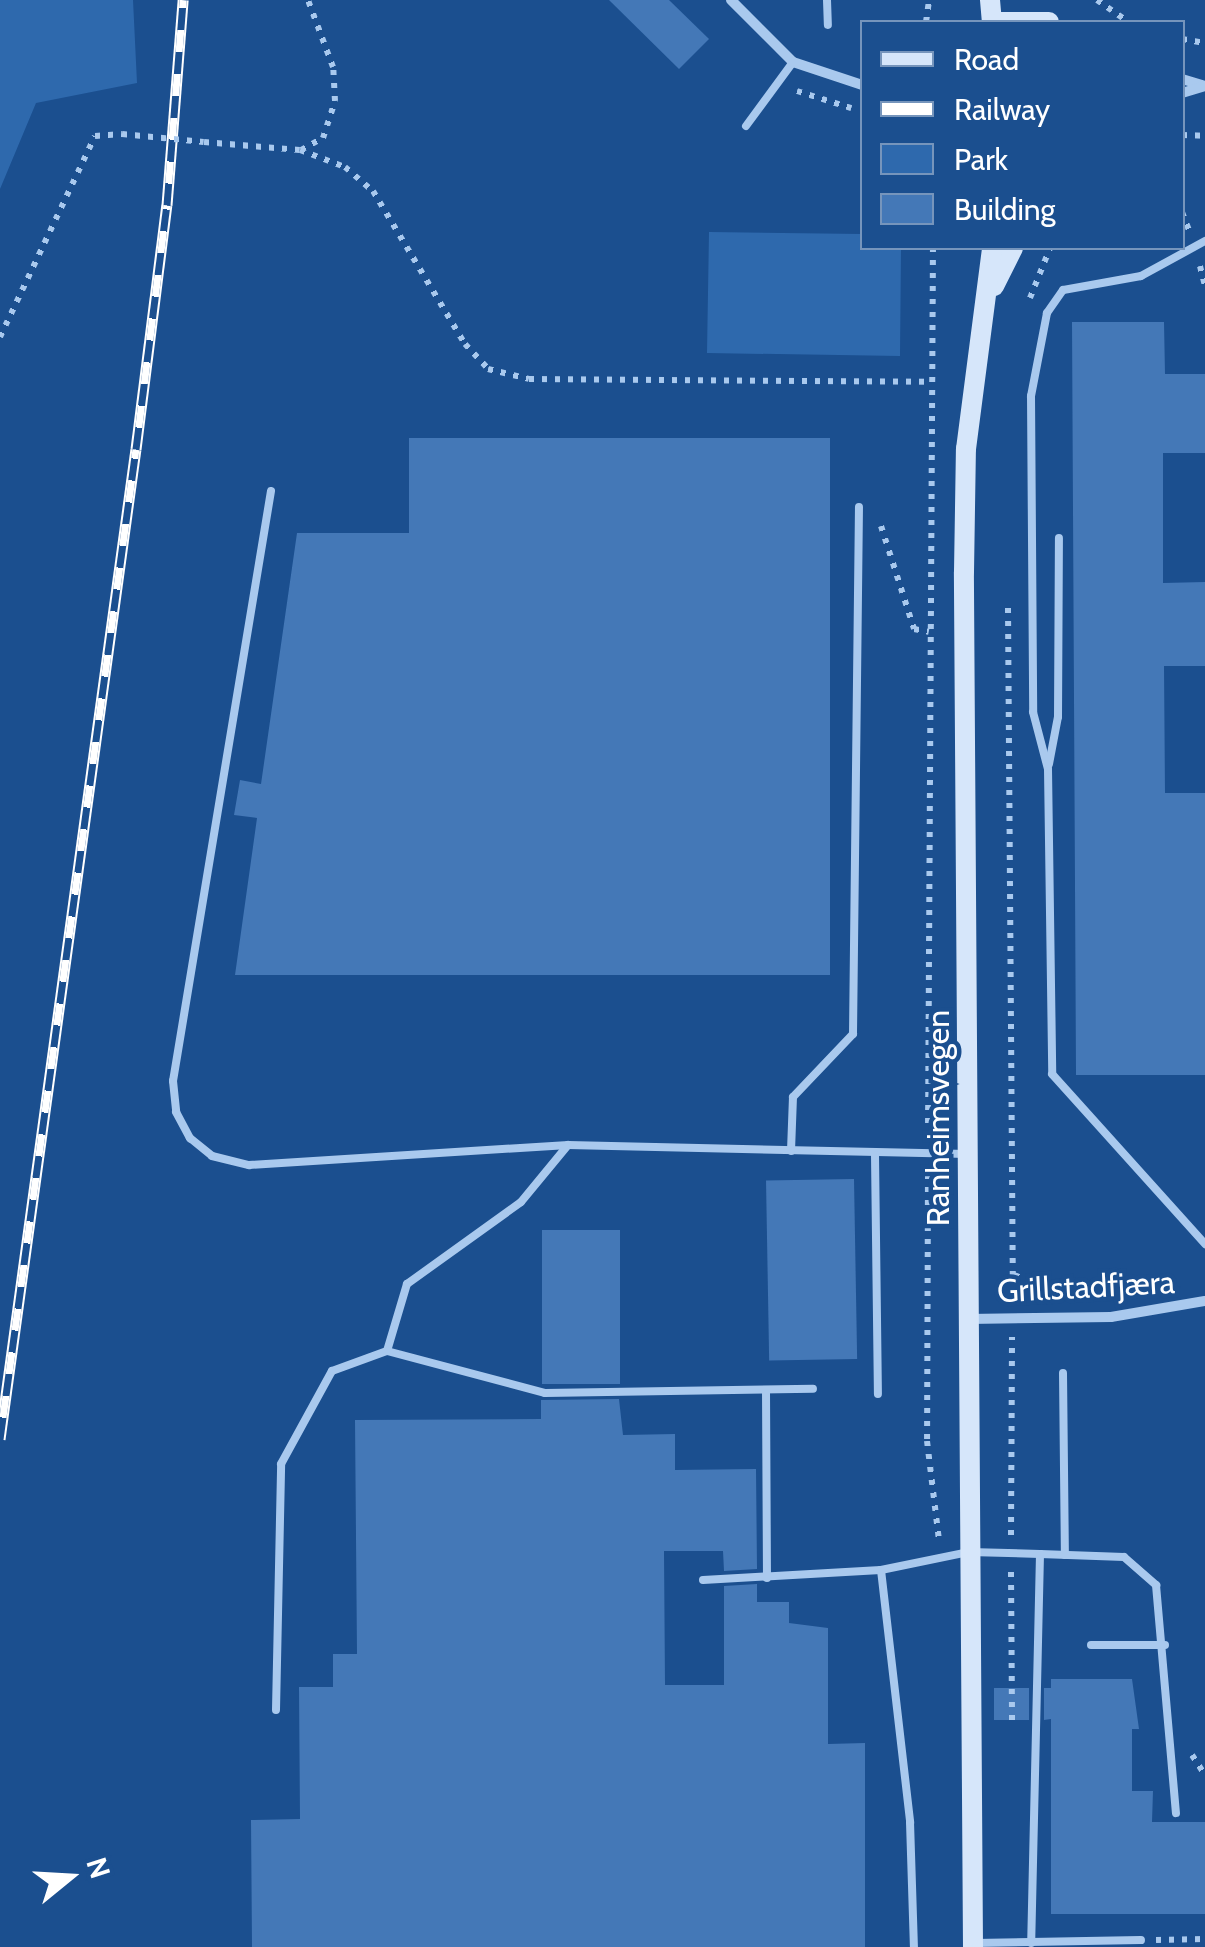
<!DOCTYPE html>
<html>
<head>
<meta charset="utf-8">
<style>
  body { margin:0 }
  #map { position:relative; width:1205px; height:1947px; overflow:hidden; background:#1b4f8f; font-family:Cabin,sans-serif }
  div>[style] { position:absolute }
  .green>* { inset:0; background:#2e69ad }
  .building>* { inset:0; background:#4478b7; transform-origin:0 0 }
  .path>* { height:6px; margin-top:-3px; transform-origin:0; background:repeating-linear-gradient(90deg,#a9c9ee 0 5px,transparent 0 13px) }
  .lane>* { height:8px; margin:-4px; padding:0 4px; transform-origin:4px; border-radius:4px; background:#a9c9ee }
  .street>* { height:10px; margin:-5px; padding:0 5px; transform-origin:5px; border-radius:5px; background:#a9c9ee }
  .secondary>* { height:20px; margin:-10px; padding:0 10px; transform-origin:10px; border-radius:10px; background:#d6e6fa }
  .rail>* { height:11px; margin-top:-5.5px; transform-origin:0; background:repeating-linear-gradient(90deg,#1b4f8f 0 22px,#fff 0 44px); box-sizing:border-box; border-block:2px solid #fff }
  .path-bridge>* { height:6px; margin-top:-3px; transform-origin:0; background:repeating-linear-gradient(90deg,#a9c9ee 0 5px,transparent 0 13px) }
  span { translate:-50% -50%; white-space:nowrap; text-align:center; line-height:1.15; -webkit-text-stroke:9px #1b4f8f; paint-order:stroke }
  .street-label { font-size:32px; color:#fff }
  .legend { position:absolute; left:860px; top:20px; width:325px; height:230px; box-sizing:border-box; background:#1b4f8f; border:2px solid #7695bc; margin:0; padding:12px 18px; list-style:none; font-size:30px; color:#fff }
  .legend li { display:flex; align-items:center; gap:20px; height:50px }
  .legend b { width:50px; border:2px solid #7695bc }
  .north { position:absolute; left:20px; top:1827px; width:100px; height:100px; -webkit-text-stroke:8px #1b4f8f; paint-order:stroke; rotate:72deg; font-size:28px; font-weight:700; line-height:40px; text-align:center; color:#fff }
  .north::after { content:''; display:block; margin:auto; width:35px; height:45px; background:#fff; clip-path:polygon(50% 0,100% 100%,50% 72%,0 100%) }
</style>
</head>
<body>
<div id="map">
  <div class="green">
    <div style="clip-path:polygon(0 0,133px 0,137px 83px,36px 103px,0 189px)"></div>
    <div style="clip-path:polygon(709px 232px,862px 234px,862px 248px,901px 248px,900px 356px,707px 353px)"></div>
  </div>
  <div class="building">
    <div style="clip-path:polygon(609px 0,669px 0,709px 39px,679px 69px)"></div>
    <div style="clip-path:polygon(1072px 322px,1164px 322px,1165px 374px,1205px 374px,1205px 453px,1163px 453px,1163px 583px,1205px 582px,1205px 666px,1164px 666px,1165px 793px,1205px 793px,1205px 1075px,1076px 1075px)"></div>
    <div style="clip-path:polygon(409px 438px,830px 438px,830px 975px,235px 975px,257px 818px,234px 815px,240px 780px,261px 784px,297px 533px,409px 533px)"></div>
    <div style="left:854px;top:1179px;width:180px;height:88px;rotate:89deg"></div>
    <div style="left:542px;top:1230px;width:78px;height:154px"></div>
    <div style="clip-path:polygon(619px 1399px,623px 1435px,675px 1434px,675px 1470px,756px 1469px,757px 1569px,724px 1571px,723px 1551px,664px 1551px,665px 1685px,724px 1685px,724px 1586px,757px 1584px,757px 1602px,789px 1602px,789px 1623px,828px 1628px,828px 1744px,865px 1743px,865px 1947px,252px 1947px,251px 1820px,300px 1819px,299px 1687px,333px 1687px,333px 1654px,357px 1654px,355px 1420px,541px 1419px,541px 1400px)"></div>
    <div style="clip-path:polygon(1051px 1679px,1132px 1679px,1139px 1729px,1132px 1729px,1132px 1791px,1153px 1791px,1152px 1822px,1205px 1822px,1205px 1914px,1051px 1914px,1051px 1719px,1044px 1720px,1044px 1688px,1051px 1688px)"></div>
    <div style="left:1029px;top:1688px;width:32px;height:35px;rotate:90deg"></div>
  </div>
  <div class="path">
    <div style="left:1097px;top:0;width:38px;rotate:35deg"></div>
    <div style="left:926px;top:22px;width:22px;rotate:-82deg"></div>
    <div style="left:1182px;top:39px;width:23px;rotate:10deg"></div>
    <div style="left:797px;top:91px;width:57px;rotate:17.5deg"></div>
    <div style="left:1182px;top:135px;width:23px;rotate:2deg"></div>
    <div style="left:204px;top:142px;width:96px;rotate:4.8deg"></div>
    <div style="left:300px;top:150px;width:48px;rotate:20.7deg"></div>
    <div style="left:345px;top:167px;width:37px;rotate:41deg"></div>
    <div style="left:373px;top:191px;width:179px;rotate:59deg"></div>
    <div style="left:465px;top:344px;width:34px;rotate:47deg"></div>
    <div style="left:488px;top:369px;width:42px;rotate:13.7deg"></div>
    <div style="left:529px;top:379px;width:403px;rotate:0.4deg"></div>
    <div style="left:301px;top:150px;width:25px;rotate:-29deg"></div>
    <div style="left:323px;top:138px;width:39px;rotate:-72deg"></div>
    <div style="left:335px;top:101px;width:34px;rotate:-93deg"></div>
    <div style="left:333px;top:67px;width:72px;rotate:-110.5deg"></div>
    <div style="left:1182px;top:212px;width:19px;rotate:69deg"></div>
    <div style="left:1200px;top:266px;width:21px;rotate:76deg"></div>
    <div style="left:1030px;top:298px;width:54px;rotate:-68.2deg"></div>
    <div style="left:0;top:337px;width:222px;rotate:-64.7deg"></div>
    <div style="left:95px;top:136px;width:27px;rotate:-4deg"></div>
    <div style="left:881px;top:526px;width:108px;rotate:72.2deg"></div>
    <div style="left:914px;top:629px;width:15px;rotate:11deg"></div>
    <div style="left:1008px;top:608px;width:692px;rotate:89.59deg"></div>
    <div style="left:928px;top:1136px;width:888px;rotate:-89.68deg"></div>
    <div style="left:928px;top:1174px;width:267px;rotate:90.2deg"></div>
    <div style="left:927px;top:1441px;width:100px;rotate:83.1deg"></div>
    <div style="left:1014px;top:1275px;width:37px;rotate:22deg"></div>
    <div style="left:1048px;top:1289px;width:78px;rotate:0.7deg"></div>
    <div style="left:1011px;top:1535px;width:198px;rotate:-89.7deg"></div>
    <div style="left:1011px;top:1572px;width:148px;rotate:89.6deg"></div>
    <div style="left:1192px;top:1755px;width:24px;rotate:57deg"></div>
    <div style="left:1156px;top:1940px;width:49px;rotate:-1.2deg"></div>
  </div>
  <div class="lane">
    <div style="left:827px;top:0;width:25px;rotate:88deg"></div>
    <div style="left:746px;top:126px;width:79px;rotate:-53.7deg"></div>
    <div style="left:1205px;top:241px;width:73px;rotate:151.3deg"></div>
    <div style="left:1141px;top:276px;width:79px;rotate:169.8deg"></div>
    <div style="left:1063px;top:290px;width:28px;rotate:125deg"></div>
    <div style="left:1047px;top:313px;width:85px;rotate:100.9deg"></div>
    <div style="left:1031px;top:396px;width:316px;rotate:89.6deg"></div>
    <div style="left:1033px;top:712px;width:59px;rotate:75.3deg"></div>
    <div style="left:1048px;top:769px;width:305px;rotate:89.2deg"></div>
    <div style="left:1052px;top:1074px;width:229px;rotate:48deg"></div>
    <div style="left:271px;top:491px;width:598px;rotate:99.43deg"></div>
    <div style="left:173px;top:1081px;width:31px;rotate:84deg"></div>
    <div style="left:176px;top:1112px;width:30px;rotate:62deg"></div>
    <div style="left:190px;top:1138px;width:28px;rotate:39deg"></div>
    <div style="left:212px;top:1156px;width:38px;rotate:14deg"></div>
    <div style="left:249px;top:1165px;width:320px;rotate:-3.6deg"></div>
    <div style="left:568px;top:1145px;width:400px;rotate:1.3deg"></div>
    <div style="left:1049px;top:764px;width:48px;rotate:-79.2deg"></div>
    <div style="left:1058px;top:717px;width:179px;rotate:-89.7deg"></div>
    <div style="left:791px;top:1151px;width:54px;rotate:-87.9deg"></div>
    <div style="left:793px;top:1097px;width:87px;rotate:-46.4deg"></div>
    <div style="left:853px;top:1034px;width:527px;rotate:-89.35deg"></div>
    <div style="left:875px;top:1155px;width:239px;rotate:89.3deg"></div>
    <div style="left:387px;top:1351px;width:70px;rotate:-73.4deg"></div>
    <div style="left:407px;top:1284px;width:140px;rotate:-35.7deg"></div>
    <div style="left:521px;top:1202px;width:74px;rotate:-50.5deg"></div>
    <div style="left:1063px;top:1373px;width:182px;rotate:89.4deg"></div>
    <div style="left:766px;top:1390px;width:188px;rotate:89.7deg"></div>
    <div style="left:1040px;top:1554px;width:84px;rotate:2deg"></div>
    <div style="left:1124px;top:1557px;width:43px;rotate:41.2deg"></div>
    <div style="left:1156px;top:1585px;width:229px;rotate:85deg"></div>
    <div style="left:881px;top:1570px;width:254px;rotate:83.4deg"></div>
    <div style="left:910px;top:1822px;width:125px;rotate:88.2deg"></div>
    <div style="left:703px;top:1580px;width:178px;rotate:-3.2deg"></div>
    <div style="left:881px;top:1570px;width:90px;rotate:-11.6deg"></div>
    <div style="left:969px;top:1552px;width:71px;rotate:1.6deg"></div>
    <div style="left:1040px;top:1554px;width:389px;rotate:91.3deg"></div>
    <div style="left:1091px;top:1645px;width:74px"></div>
    <div style="left:276px;top:1710px;width:246px;rotate:-88.8deg"></div>
    <div style="left:281px;top:1464px;width:106px;rotate:-61.3deg"></div>
    <div style="left:332px;top:1371px;width:59px;rotate:-20deg"></div>
    <div style="left:387px;top:1351px;width:163px;rotate:14.9deg"></div>
    <div style="left:545px;top:1393px;width:268px;rotate:-0.9deg"></div>
    <div style="left:975px;top:1943px;width:166px;rotate:-1deg"></div>
  </div>
  <div class="street">
    <div style="left:731px;top:0;width:88px;rotate:45deg"></div>
    <div style="left:793px;top:62px;width:73px;rotate:18.4deg"></div>
    <div style="left:1182px;top:79px;width:24px;rotate:17deg"></div>
    <div style="left:1182px;top:93px;width:24px;rotate:-17deg"></div>
    <div style="left:968px;top:1319px;width:143px;rotate:-0.8deg"></div>
    <div style="left:1111px;top:1317px;width:95px;rotate:-9.7deg"></div>
  </div>
  <div class="secondary">
    <div style="left:990px;top:0;width:22px;rotate:85deg"></div>
    <div style="left:1000px;top:22px;width:49px"></div>
    <div style="left:994px;top:286px;width:42px;rotate:-63.4deg"></div>
    <div style="left:973px;top:1947px;width:1375px;rotate:-90.38deg"></div>
    <div style="left:964px;top:572px;width:123px;rotate:-89.1deg"></div>
    <div style="left:966px;top:449px;width:203px;rotate:-82.6deg"></div>
  </div>
  <div class="rail">
    <div style="left:0;top:1439px;width:999px;rotate:-82.18deg"></div>
    <div style="left:136px;top:449px;width:246px;rotate:-82.8deg"></div>
    <div style="left:167px;top:205px;width:206px;rotate:-85.5deg"></div>
  </div>
  <div class="path-bridge">
    <div style="left:122px;top:134px;width:82px;rotate:5.6deg"></div>
  </div>
  <div class="street-label">
    <span style="left:938px;top:1118px;rotate:-90deg">Ranheimsvegen</span>
    <span style="left:1086px;top:1287px;rotate:-3deg">Grillstadfjæra</span>
  </div>
  <ul class="legend">
  <li><b style="height:12px;background:#d6e6fa"></b>Road</li>
  <li><b style="height:12px;background:#fff"></b>Railway</li>
  <li><b style="height:28px;background:#2e69ad"></b>Park</li>
  <li><b style="height:28px;background:#4478b7"></b>Building</li>
  </ul>
  <div class="north">N</div>
</div>
</body>
</html>
